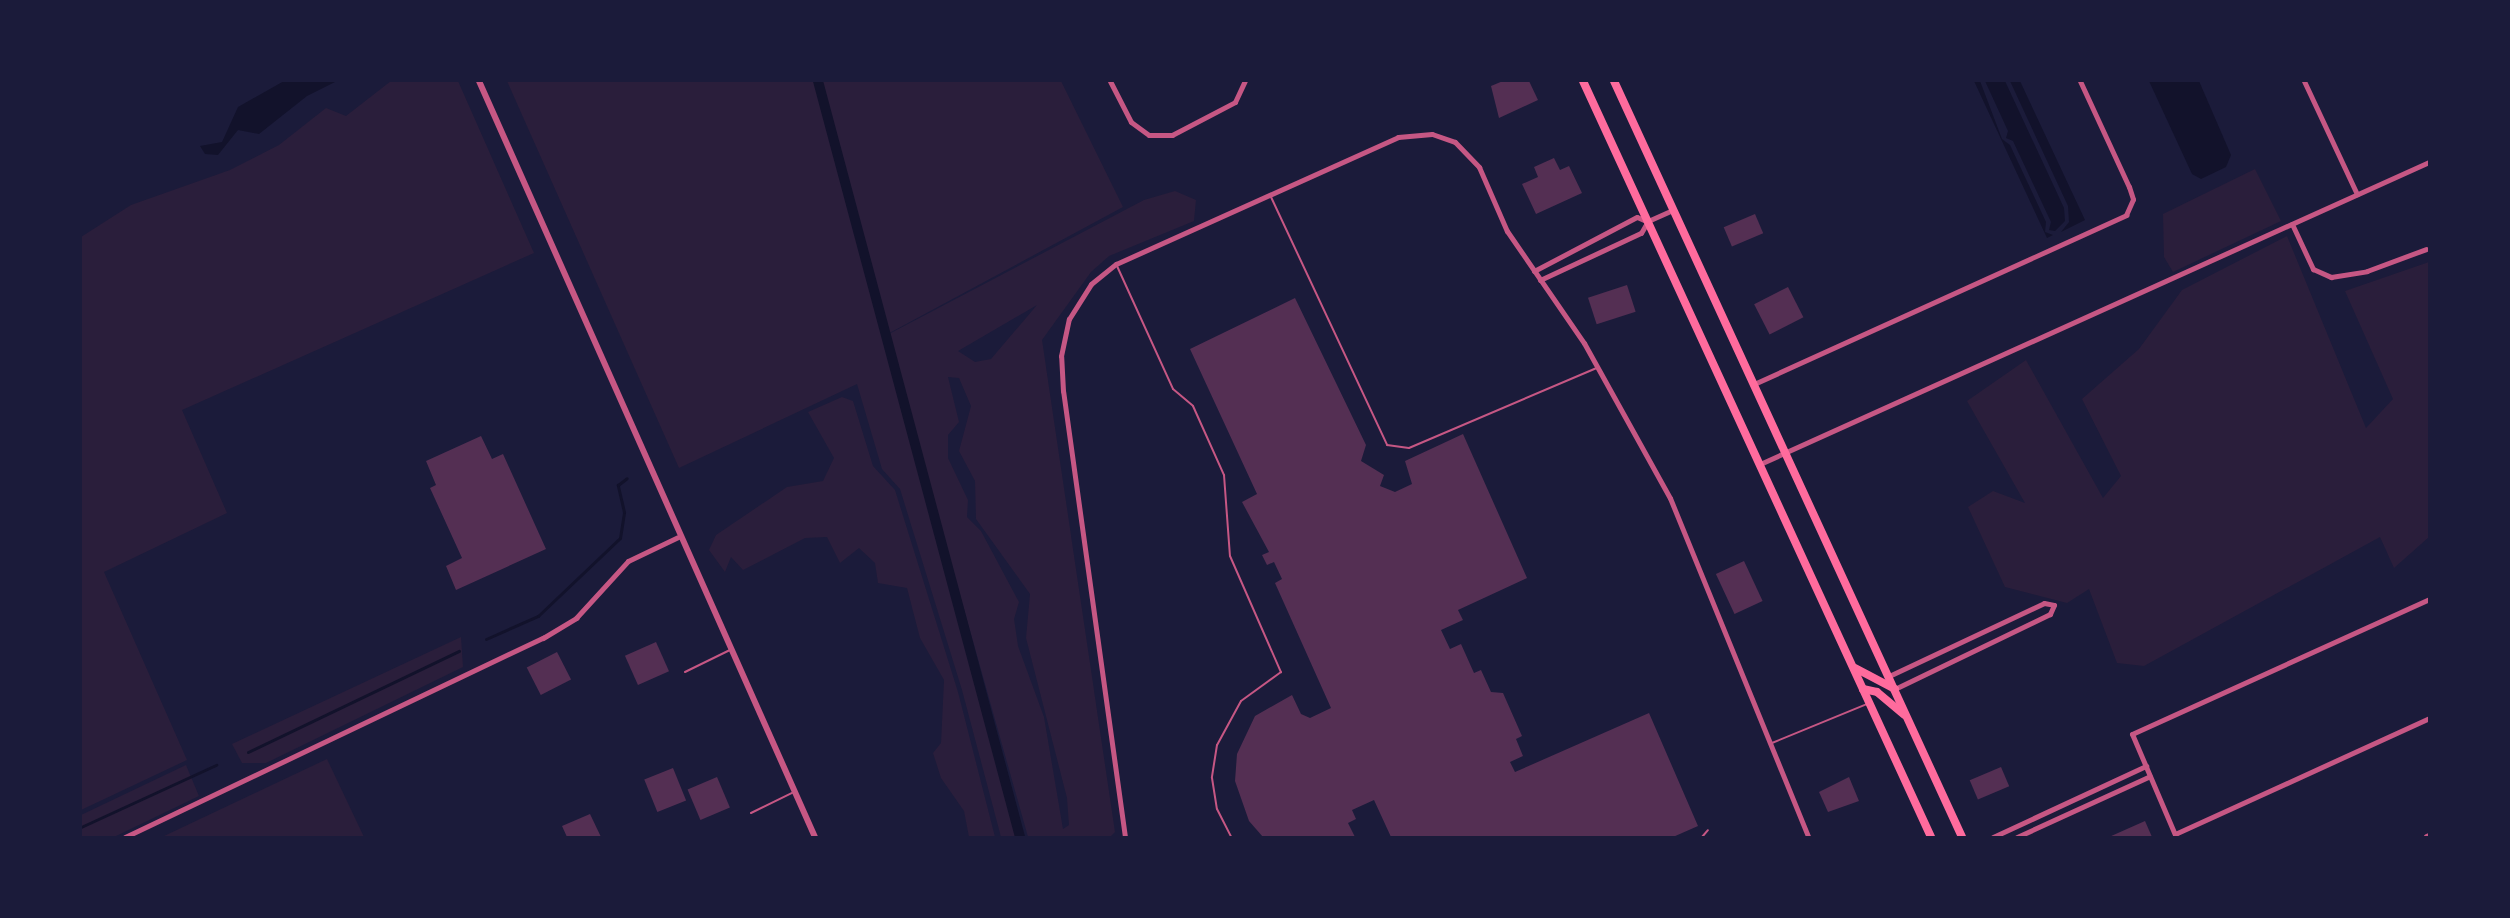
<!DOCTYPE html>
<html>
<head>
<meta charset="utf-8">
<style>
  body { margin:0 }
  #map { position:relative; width:2510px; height:918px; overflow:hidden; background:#1b1b3a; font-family:Cabin,sans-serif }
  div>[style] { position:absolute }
  .green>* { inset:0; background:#2a1e3b }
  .water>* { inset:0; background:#12122b }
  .stream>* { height:3px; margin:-1.5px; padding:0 1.5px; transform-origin:1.5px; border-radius:1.5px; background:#12122b }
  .canal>* { height:10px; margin:-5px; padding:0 5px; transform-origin:5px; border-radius:5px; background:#12122b }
  .building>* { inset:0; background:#542f53; transform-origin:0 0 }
  .service>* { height:2px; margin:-1px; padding:0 1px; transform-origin:1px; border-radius:1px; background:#c65784 }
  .minor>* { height:5px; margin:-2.5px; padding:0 2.5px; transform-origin:2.5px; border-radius:2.5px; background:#c65784 }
  .tertiary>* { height:6px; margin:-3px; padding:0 3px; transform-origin:3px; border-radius:3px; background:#c65784 }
  .primary>* { height:8px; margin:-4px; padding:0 4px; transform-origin:4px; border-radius:4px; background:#ff6b9d }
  span { translate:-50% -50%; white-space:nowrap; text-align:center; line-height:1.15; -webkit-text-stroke:5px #1b1b3a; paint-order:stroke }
  .frame { position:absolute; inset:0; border:82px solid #1b1b3a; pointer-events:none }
</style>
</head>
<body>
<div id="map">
  <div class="green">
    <div style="clip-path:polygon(391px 81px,458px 81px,534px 253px,182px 410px,227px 513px,104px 572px,187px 760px,81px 810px,81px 237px,131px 205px,230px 170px,279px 145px,326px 108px,346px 116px)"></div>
    <div style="clip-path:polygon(507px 81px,1061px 81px,1123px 207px,882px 337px,1023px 837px,1001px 837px,962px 690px,900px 489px,882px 469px,857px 384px,679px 468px)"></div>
    <div style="clip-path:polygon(2255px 169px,2281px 221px,2173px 272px,2164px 257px,2163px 214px)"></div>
    <div style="clip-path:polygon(evenodd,1175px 191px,1196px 200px,1194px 221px,1109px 256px,1091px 272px,1042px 340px,1115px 832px,1110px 837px,1028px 837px,887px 335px,1144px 200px,1175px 191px,1037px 305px,991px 359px,975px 362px,958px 351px,1037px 305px,1175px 191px,948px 377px,959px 378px,971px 406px,959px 451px,975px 481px,976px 519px,1030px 594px,1026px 638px,1067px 798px,1069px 825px,1063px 829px,1044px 717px,1018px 646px,1014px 619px,1019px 602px,981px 531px,967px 517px,968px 500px,948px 458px,948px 435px,959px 422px,948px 377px)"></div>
    <div style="clip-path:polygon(2287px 236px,2366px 428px,2393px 399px,2345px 291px,2429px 262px,2429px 537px,2394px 568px,2380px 537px,2144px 666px,2117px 663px,2089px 589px,2067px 603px,2005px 587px,1968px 507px,1993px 491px,2025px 503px,1967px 401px,2026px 360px,2103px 498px,2121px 476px,2082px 399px,2139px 349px,2182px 290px)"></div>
    <div style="clip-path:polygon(842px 397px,853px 401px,873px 466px,895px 490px,958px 692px,995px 837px,969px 837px,964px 811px,941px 778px,933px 753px,941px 743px,944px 680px,920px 638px,907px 588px,878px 583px,875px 563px,859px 548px,840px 563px,827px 537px,805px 538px,743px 570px,731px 557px,725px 572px,709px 550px,716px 535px,787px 487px,823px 481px,834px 458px,808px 412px)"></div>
    <div style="clip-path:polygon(461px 637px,463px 667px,266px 763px,242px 763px,232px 744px)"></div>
    <div style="clip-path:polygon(327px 759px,364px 837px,162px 837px)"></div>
    <div style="clip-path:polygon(186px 765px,199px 796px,114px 837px,81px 837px,81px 815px)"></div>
  </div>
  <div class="water">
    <div style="clip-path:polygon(284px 81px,337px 81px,307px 96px,259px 134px,238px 130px,218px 155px,205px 154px,200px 146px,222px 142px,238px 107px)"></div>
    <div style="clip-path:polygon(1974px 81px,1980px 81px,2002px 139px,2010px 145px,2046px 222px,2045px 232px,2053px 235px,2047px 238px)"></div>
    <div style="clip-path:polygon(1985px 81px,2005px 81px,2064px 208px,2065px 221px,2055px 231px,2049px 230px,2051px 222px,2013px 141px,2006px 138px,2008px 131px)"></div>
    <div style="clip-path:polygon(2010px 81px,2020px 81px,2085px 220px,2061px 232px,2069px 222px,2068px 206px)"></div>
    <div style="clip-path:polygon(2149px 81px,2199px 81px,2231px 155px,2226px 167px,2201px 179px,2192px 174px)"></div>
  </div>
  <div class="stream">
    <div style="left:486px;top:639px;width:57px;rotate:-23.9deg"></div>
    <div style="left:538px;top:616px;width:113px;rotate:-43.6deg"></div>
    <div style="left:620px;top:538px;width:26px;rotate:-81deg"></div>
    <div style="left:624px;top:512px;width:28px;rotate:-103deg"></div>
    <div style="left:618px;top:485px;width:11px;rotate:-38deg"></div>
    <div style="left:248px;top:752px;width:234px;rotate:-25.6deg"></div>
    <div style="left:81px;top:827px;width:149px;rotate:-24.7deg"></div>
  </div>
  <div class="canal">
    <div style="left:818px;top:81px;width:783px;rotate:75.04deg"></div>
  </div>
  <div class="building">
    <div style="clip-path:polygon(1503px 81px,1529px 81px,1538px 100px,1499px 118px,1491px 86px)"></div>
    <div style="clip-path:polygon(1554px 158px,1560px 170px,1569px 166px,1582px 193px,1536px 214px,1522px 184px,1538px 177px,1534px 167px)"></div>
    <div style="left:1755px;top:214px;width:21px;height:34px;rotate:67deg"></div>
    <div style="left:1627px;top:285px;width:28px;height:41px;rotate:72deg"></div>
    <div style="left:1788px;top:287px;width:34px;height:38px;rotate:63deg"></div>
    <div style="clip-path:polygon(1295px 298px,1366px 445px,1361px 461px,1384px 475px,1380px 486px,1395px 492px,1412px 484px,1405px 461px,1463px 434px,1527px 578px,1458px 610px,1463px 620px,1441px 630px,1450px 649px,1461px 644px,1474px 673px,1481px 670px,1491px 692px,1503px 693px,1522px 736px,1516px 739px,1523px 756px,1510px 762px,1515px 772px,1649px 713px,1698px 826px,1673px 837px,1391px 837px,1374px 800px,1352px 810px,1356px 819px,1348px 823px,1355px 837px,1263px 837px,1249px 821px,1235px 781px,1237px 754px,1255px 716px,1292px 695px,1301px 714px,1310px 718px,1331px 708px,1275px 583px,1282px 579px,1274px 562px,1267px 565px,1262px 555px,1269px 552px,1242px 502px,1257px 494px,1190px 349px)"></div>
    <div style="clip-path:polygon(481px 436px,492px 459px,503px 454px,546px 549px,456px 590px,446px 566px,462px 558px,430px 488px,436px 485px,426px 461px)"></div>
    <div style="left:1744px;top:561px;width:44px;height:31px;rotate:65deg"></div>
    <div style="left:656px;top:642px;width:32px;height:34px;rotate:66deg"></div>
    <div style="left:557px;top:652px;width:31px;height:34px;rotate:63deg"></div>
    <div style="left:2001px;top:767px;width:21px;height:34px;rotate:67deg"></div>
    <div style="left:673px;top:768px;width:35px;height:31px;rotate:68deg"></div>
    <div style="left:717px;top:777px;width:33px;height:32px;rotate:67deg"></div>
    <div style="clip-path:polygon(1849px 777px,1859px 801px,1828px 812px,1819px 792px)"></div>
    <div style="clip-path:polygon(590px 814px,601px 837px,567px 837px,562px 826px)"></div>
    <div style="clip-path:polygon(2145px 821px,2152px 837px,2109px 837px)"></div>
  </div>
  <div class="service">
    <div style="left:1271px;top:197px;width:274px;rotate:64.9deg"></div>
    <div style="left:1387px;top:445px;width:22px;rotate:8deg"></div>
    <div style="left:1409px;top:448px;width:204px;rotate:-23.1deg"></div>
    <div style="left:1117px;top:266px;width:135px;rotate:65.5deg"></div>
    <div style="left:1173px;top:389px;width:26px;rotate:40deg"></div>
    <div style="left:1193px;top:406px;width:76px;rotate:65.8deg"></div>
    <div style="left:1224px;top:475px;width:81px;rotate:85.8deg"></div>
    <div style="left:1230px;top:556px;width:127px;rotate:66.3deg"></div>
    <div style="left:1281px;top:672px;width:49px;rotate:144.1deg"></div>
    <div style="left:1241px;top:701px;width:50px;rotate:118.6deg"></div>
    <div style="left:1217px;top:745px;width:33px;rotate:99deg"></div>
    <div style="left:1212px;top:778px;width:31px;rotate:81deg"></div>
    <div style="left:1217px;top:809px;width:31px;rotate:63deg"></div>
    <div style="left:685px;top:672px;width:50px;rotate:-26.1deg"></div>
    <div style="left:1772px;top:743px;width:103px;rotate:-22.3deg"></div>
    <div style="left:751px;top:813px;width:48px;rotate:-26deg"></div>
    <div style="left:1702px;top:837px;width:9px;rotate:-49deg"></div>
  </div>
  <div class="minor">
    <div style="left:1110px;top:81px;width:46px;rotate:62.9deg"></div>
    <div style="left:1131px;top:122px;width:22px;rotate:36deg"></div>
    <div style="left:1149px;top:135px;width:23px"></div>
    <div style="left:1172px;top:135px;width:71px;rotate:-27.6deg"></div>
    <div style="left:1235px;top:102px;width:23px;rotate:-65deg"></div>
    <div style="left:2304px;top:81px;width:125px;rotate:64.9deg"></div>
    <div style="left:2292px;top:224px;width:50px;rotate:65deg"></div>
    <div style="left:2313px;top:269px;width:20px;rotate:24deg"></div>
    <div style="left:2331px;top:277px;width:36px;rotate:-9deg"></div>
    <div style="left:2367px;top:271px;width:63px;rotate:-20.4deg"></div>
    <div style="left:1534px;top:271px;width:116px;rotate:-27.7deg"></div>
    <div style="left:1637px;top:217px;width:10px;rotate:24deg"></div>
    <div style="left:1540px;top:280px;width:111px;rotate:-25deg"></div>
    <div style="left:1641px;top:233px;width:14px;rotate:-60deg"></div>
    <div style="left:1648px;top:221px;width:27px;rotate:-24deg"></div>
    <div style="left:1754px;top:384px;width:409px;rotate:-24.4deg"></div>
    <div style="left:2126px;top:215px;width:17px;rotate:-66deg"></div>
    <div style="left:2133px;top:199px;width:13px;rotate:-108deg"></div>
    <div style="left:2129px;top:187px;width:117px;rotate:-114.8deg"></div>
    <div style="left:1760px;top:464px;width:734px;rotate:-24.3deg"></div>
    <div style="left:1889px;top:676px;width:171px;rotate:-25.2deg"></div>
    <div style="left:2044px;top:603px;width:10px;rotate:11deg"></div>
    <div style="left:2054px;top:605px;width:10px;rotate:114deg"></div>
    <div style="left:2050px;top:614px;width:172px;rotate:154.2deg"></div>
    <div style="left:2175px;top:834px;width:279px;rotate:-24.5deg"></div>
    <div style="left:125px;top:837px;width:463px;rotate:-25.5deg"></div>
    <div style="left:543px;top:638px;width:39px;rotate:-31deg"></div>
    <div style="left:576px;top:618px;width:77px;rotate:-47.6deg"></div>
    <div style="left:628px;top:561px;width:55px;rotate:-25.6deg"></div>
    <div style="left:1125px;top:837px;width:450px;rotate:-97.9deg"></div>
    <div style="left:1063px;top:391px;width:35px;rotate:-93deg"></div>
    <div style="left:1061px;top:356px;width:38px;rotate:-78deg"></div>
    <div style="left:1069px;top:319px;width:41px;rotate:-57.8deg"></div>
    <div style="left:1091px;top:284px;width:32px;rotate:-39deg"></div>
    <div style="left:1116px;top:264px;width:309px;rotate:-24.2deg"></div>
    <div style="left:1398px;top:137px;width:34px;rotate:-5deg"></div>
    <div style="left:1432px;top:134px;width:24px;rotate:19deg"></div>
    <div style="left:1455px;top:142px;width:35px;rotate:46deg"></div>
    <div style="left:1479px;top:167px;width:70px;rotate:66.4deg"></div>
    <div style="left:1507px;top:231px;width:136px;rotate:55.5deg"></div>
    <div style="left:1584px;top:343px;width:177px;rotate:61deg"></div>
    <div style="left:1670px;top:498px;width:366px;rotate:67.8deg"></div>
    <div style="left:1993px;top:837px;width:169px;rotate:-24.9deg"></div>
    <div style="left:2017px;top:837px;width:146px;rotate:-24.6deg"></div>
    <div style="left:2176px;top:837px;width:112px;rotate:-113.1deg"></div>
    <div style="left:2132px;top:734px;width:326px;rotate:-24.4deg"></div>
  </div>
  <div class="tertiary">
    <div style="left:479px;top:81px;width:827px;rotate:66.04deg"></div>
    <div style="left:2427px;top:837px;width:2px;rotate:-27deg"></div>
  </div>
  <div class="primary">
    <div style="left:1583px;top:81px;width:832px;rotate:65.28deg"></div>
    <div style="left:1614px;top:81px;width:832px;rotate:65.28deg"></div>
    <div style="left:1855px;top:668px;width:45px;rotate:27.7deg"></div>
    <div style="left:1863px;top:689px;width:14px;rotate:12deg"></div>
    <div style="left:1877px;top:692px;width:35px;rotate:40deg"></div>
  </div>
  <div class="frame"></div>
</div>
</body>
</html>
